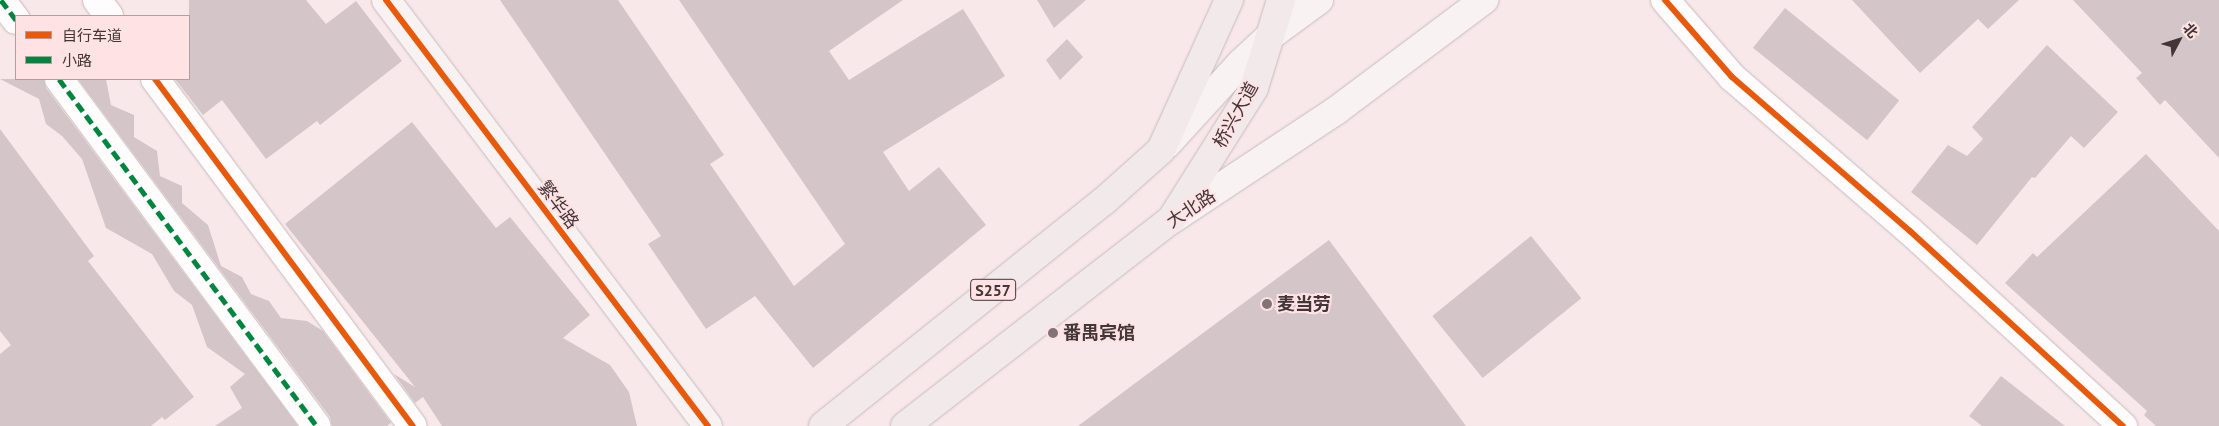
<!DOCTYPE html>
<html>
<head>
<meta charset="utf-8">
<style>
  body { margin:0 }
  #map { position:relative; width:2219px; height:426px; overflow:hidden; background:#f8e8ea; font-family:"PT Sans","Noto Sans SC",sans-serif }
  div>[style] { position:absolute }
  .building>* { inset:0; background:#d4c6c8; transform-origin:0 0 }
  .roads { filter:drop-shadow(0 0 1px #c8babc) drop-shadow(0 0 1px #c8babc) }
  .street>* { height:28px; margin:-14px; padding:0 14px; transform-origin:14px; border-radius:14px; background:#fefcfc }
  .secondary>* { height:28px; margin:-14px; padding:0 14px; transform-origin:14px; border-radius:14px; background:#f8f2f3 }
  .primary>* { height:28px; margin:-14px; padding:0 14px; transform-origin:14px; border-radius:14px; background:#f2e9ea }
  .quiet>* { height:5px; margin-top:-2.5px; transform-origin:0; background:repeating-linear-gradient(90deg,#00873e 0 10px,transparent 0 15px) }
  .cycleway>* { height:6px; margin:-3px; padding:0 3px; transform-origin:3px; border-radius:3px; background:#e8590c }
  .dots>* { width:14px; height:14px; translate:-50% -50%; box-sizing:border-box; border:2px solid #fee2e4; border-radius:50% }
  span { translate:-50% -50%; white-space:nowrap; text-align:center; line-height:1.15; -webkit-text-stroke:4px #fee2e4; paint-order:stroke }
  .shield-label span { padding:1px 4px; background:#fee2e4; border:1px solid; border-radius:4px; -webkit-text-stroke-width:0 }
  .shield-label { font-size:16px; color:#433637; font-weight:700 }
  .street-label { font-size:18px; color:#433637 }
  .poi-label { font-size:18px; color:#433637; font-weight:700 }
  .left { translate:0 -50%; text-align:left }
  .legend { position:absolute; left:15px; top:15px; width:175px; height:65px; box-sizing:border-box; background:#fee2e4; border:1px solid #b39d9f; margin:0; padding:6px 9px; list-style:none; font-size:15px; color:#433637 }
  .legend li { display:flex; align-items:center; gap:10px; height:25px }
  .legend b { width:25px; border:1px solid #b39d9f }
  .north { position:absolute; left:2154px; top:15px; width:50px; height:50px; -webkit-text-stroke:4px #fee2e4; paint-order:stroke; rotate:50deg; font-size:14px; font-weight:700; line-height:20px; text-align:center; color:#433637 }
  .north::after { content:''; display:block; margin:auto; width:18px; height:22px; background:#433637; clip-path:polygon(50% 0,100% 100%,50% 72%,0 100%) }
</style>
</head>
<body>
<div id="map">
  <div class="building">
    <div style="clip-path:polygon(189px 0,306px 0,326px 24px,356px 1px,402px 61px,320px 125px,317px 121px,266px 159px,222px 100px,203px 115px,175px 79px,189px 79px)"></div>
    <div style="clip-path:polygon(500px 0,618px 0,724px 155px,710px 164px,794px 286px,845px 244px,679px 0,903px 0,829px 51px,849px 80px,963px 9px,1005px 76px,883px 152px,909px 191px,939px 167px,986px 225px,813px 368px,755px 296px,706px 329px,648px 244px,661px 236px)"></div>
    <div style="clip-path:polygon(1037px 0,1086px 0,1054px 28px)"></div>
    <div style="clip-path:polygon(1852px 0,2019px 0,1988px 29px,1978px 19px,1920px 73px)"></div>
    <div style="clip-path:polygon(2073px 0,2219px 0,2219px 158px,2165px 100px,2160px 105px,2136px 78px,2142px 73px)"></div>
    <div style="left:1785px;top:8px;width:147px;height:51px;rotate:39deg"></div>
    <div style="clip-path:polygon(1067px 39px,1083px 57px,1060px 80px,1046px 60px)"></div>
    <div style="clip-path:polygon(2047px 45px,2118px 112px,2084px 148px,2071px 136px,2035px 178px,2032px 177px,1977px 245px,1911px 192px,1948px 145px,1967px 156px,1983px 139px,1972px 127px)"></div>
    <div style="clip-path:polygon(0 79px,44px 79px,46px 88px,298px 426px,215px 426px,242px 408px,230px 387px,245px 374px,207px 347px,192px 305px,174px 291px,152px 254px,106px 228px,82px 159px,62px 136px,46px 124px,39px 99px)"></div>
    <div style="clip-path:polygon(78px 79px,106px 79px,111px 105px,134px 115px,134px 137px,157px 151px,160px 176px,182px 186px,182px 203px,208px 225px,221px 266px,242px 277px,251px 294px,269px 301px,281px 318px,307px 321px,323px 331px,391px 423px,387px 426px,332px 426px,330px 417px)"></div>
    <div style="clip-path:polygon(412px 122px,496px 228px,510px 217px,590px 315px,563px 338px,610px 365px,629px 392px,637px 426px,442px 426px,423px 397px,415px 403px,394px 374px,415px 387px,285px 224px)"></div>
    <div style="clip-path:polygon(0 129px,94px 256px,88px 261px,194px 397px,165px 420px,162px 417px,151px 426px,0 426px,0 354px,11px 345px,0 331px)"></div>
    <div style="clip-path:polygon(2146px 154px,2219px 231px,2219px 426px,2156px 426px,2144px 415px,2147px 411px,2005px 283px,2033px 253px,2037px 257px)"></div>
    <div style="left:1531px;top:236px;width:80px;height:127px;rotate:51deg"></div>
    <div style="clip-path:polygon(1329px 240px,1466px 426px,1078px 426px,1134px 384px)"></div>
    <div style="clip-path:polygon(2001px 376px,2065px 426px,1982px 426px,1969px 416px)"></div>
  </div>
  <div class="roads">
    <div class="street">
      <div style="left:1px;top:0;width:25px;rotate:53deg"></div>
      <div style="left:97px;top:0;width:20px;rotate:53deg"></div>
      <div style="left:1665px;top:0;width:102px;rotate:49deg"></div>
      <div style="left:1732px;top:77px;width:235px;rotate:40.9deg"></div>
      <div style="left:1910px;top:231px;width:289px;rotate:42.5deg"></div>
      <div style="left:59px;top:79px;width:432px;rotate:53.4deg"></div>
      <div style="left:155px;top:79px;width:432px;rotate:53.4deg"></div>
    </div>
    <div class="secondary">
      <div style="left:386px;top:0;width:534px;rotate:52.92deg"></div>
      <div style="left:1167px;top:144px;width:110px;rotate:-47.6deg"></div>
      <div style="left:1241px;top:63px;width:40px;rotate:-43deg"></div>
      <div style="left:1270px;top:36px;width:61px;rotate:-36.3deg"></div>
      <div style="left:1171px;top:220px;width:199px;rotate:-33.5deg"></div>
      <div style="left:1337px;top:110px;width:184px;rotate:-36.8deg"></div>
    </div>
    <div class="primary">
      <div style="left:823px;top:426px;width:360px;rotate:-38.7deg"></div>
      <div style="left:1104px;top:201px;width:76px;rotate:-41.8deg"></div>
      <div style="left:1161px;top:150px;width:165px;rotate:-65.6deg"></div>
      <div style="left:905px;top:426px;width:336px;rotate:-37.8deg"></div>
      <div style="left:1171px;top:220px;width:156px;rotate:-57.8deg"></div>
      <div style="left:1254px;top:88px;width:92px;rotate:-72.9deg"></div>
    </div>
  </div>
  <div class="quiet">
    <div style="left:1px;top:0;width:25px;rotate:53deg"></div>
    <div style="left:59px;top:79px;width:432px;rotate:53.4deg"></div>
  </div>
  <div class="cycleway">
    <div style="left:386px;top:0;width:534px;rotate:52.92deg"></div>
    <div style="left:1665px;top:0;width:102px;rotate:49deg"></div>
    <div style="left:1732px;top:77px;width:235px;rotate:40.9deg"></div>
    <div style="left:1910px;top:231px;width:289px;rotate:42.5deg"></div>
    <div style="left:155px;top:79px;width:432px;rotate:53.4deg"></div>
  </div>
  <div class="dots">
    <div style="left:1267px;top:304px;background:#827476"></div>
    <div style="left:1053px;top:333px;background:#827476"></div>
  </div>
  <div class="shield-label">
    <span style="left:993px;top:290px">S257</span>
  </div>
  <div class="street-label">
    <span style="left:1236px;top:115px;rotate:-61deg">桥兴大道</span>
    <span style="left:558px;top:205px;rotate:53deg">繁华路</span>
    <span style="left:1191px;top:209px;rotate:-33deg">大北路</span>
  </div>
  <div class="poi-label">
    <span class="left" style="left:1277px;top:304px">麦当劳</span>
    <span class="left" style="left:1063px;top:333px">番禺宾馆</span>
  </div>
  <ul class="legend">
  <li><b style="height:6px;background:#e8590c"></b>自行车道</li>
  <li><b style="height:6px;background:#00873e"></b>小路</li>
  </ul>
  <div class="north">北</div>
</div>
</body>
</html>
